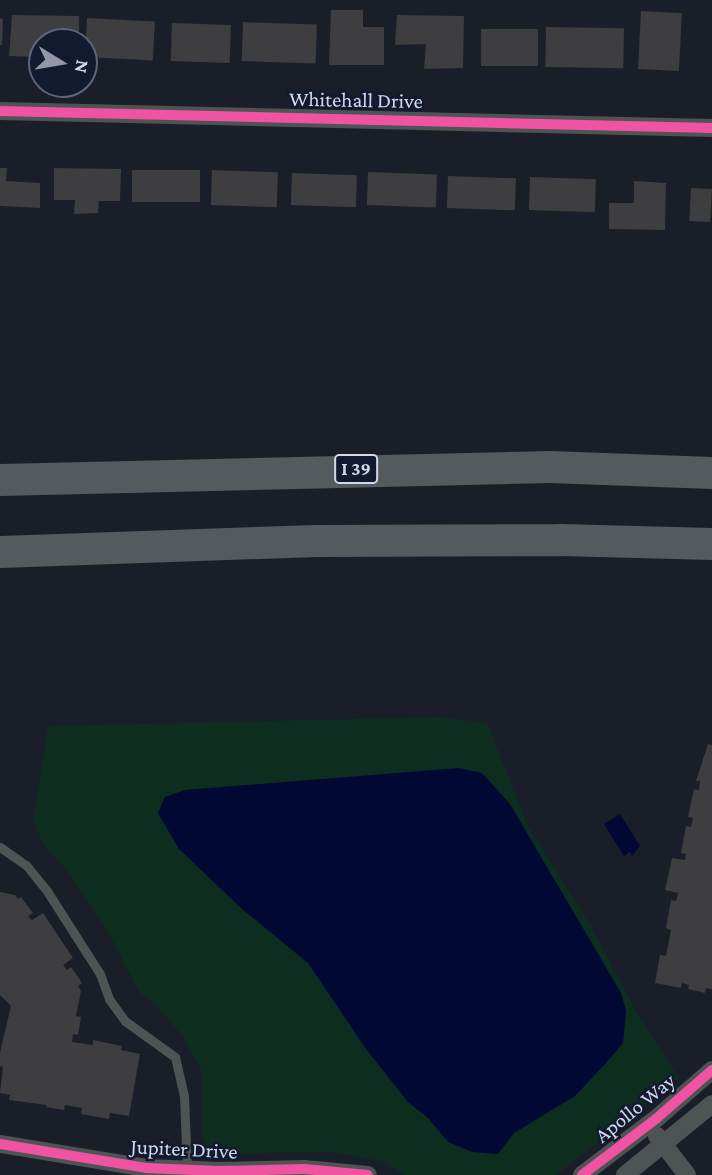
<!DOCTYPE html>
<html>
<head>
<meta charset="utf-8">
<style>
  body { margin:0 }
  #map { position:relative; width:712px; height:1175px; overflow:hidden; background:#191e29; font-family:"Crimson Pro",serif }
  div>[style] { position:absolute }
  .green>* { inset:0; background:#0d2d1f }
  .water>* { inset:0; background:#020834 }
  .building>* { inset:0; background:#3e3d3f; transform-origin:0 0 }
  .service>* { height:9px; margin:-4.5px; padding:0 4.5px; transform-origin:4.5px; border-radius:4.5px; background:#4e5454 }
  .minor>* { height:18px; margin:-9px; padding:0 9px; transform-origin:9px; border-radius:9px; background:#4e5454 }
  .motorway>* { height:32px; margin:-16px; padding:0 16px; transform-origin:16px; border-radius:16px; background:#545b5e }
  .cycleway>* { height:10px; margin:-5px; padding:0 5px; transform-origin:5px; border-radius:5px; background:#f153a3 }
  span { translate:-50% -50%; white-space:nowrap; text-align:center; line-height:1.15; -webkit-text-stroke:5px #121a30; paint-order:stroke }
  .shield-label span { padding:2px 5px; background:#121a30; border:2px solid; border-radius:5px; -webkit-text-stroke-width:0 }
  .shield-label { font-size:19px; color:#d3d9e9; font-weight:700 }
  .street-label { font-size:21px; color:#d3d9e9 }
  .north { position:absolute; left:28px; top:28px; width:70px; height:70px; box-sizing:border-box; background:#121a30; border:2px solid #5f667a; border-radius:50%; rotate:101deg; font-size:19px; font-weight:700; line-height:28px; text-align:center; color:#d3d9e9 }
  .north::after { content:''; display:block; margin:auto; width:24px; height:32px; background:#9298a6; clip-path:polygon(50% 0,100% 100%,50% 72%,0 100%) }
</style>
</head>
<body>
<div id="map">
  <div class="green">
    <div style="clip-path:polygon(439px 717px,487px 723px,528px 826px,591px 926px,637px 1013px,679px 1078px,556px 1175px,404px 1175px,381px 1161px,331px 1152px,208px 1154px,203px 1139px,202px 1072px,183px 1037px,156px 1005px,139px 992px,106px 928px,67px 871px,43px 844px,33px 821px,48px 726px)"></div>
  </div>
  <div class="water">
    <div style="clip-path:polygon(459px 768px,482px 773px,510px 804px,621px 993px,626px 1011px,623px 1043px,606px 1063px,575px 1096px,514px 1133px,498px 1154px,472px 1152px,448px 1142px,428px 1118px,408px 1102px,366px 1049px,308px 963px,242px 909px,179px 849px,158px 813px,165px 797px,185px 790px)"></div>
    <div style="clip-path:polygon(620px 814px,640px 846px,632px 856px,630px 852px,624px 856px,604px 824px)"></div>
  </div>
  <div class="building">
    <div style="clip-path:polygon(331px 10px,363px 10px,363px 27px,384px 27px,384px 65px,329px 65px)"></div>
    <div style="left:641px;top:11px;width:41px;height:58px;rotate:3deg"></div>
    <div style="clip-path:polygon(12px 15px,79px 16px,79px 42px,42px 42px,42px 48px,36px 47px,36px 57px,9px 56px)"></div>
    <div style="clip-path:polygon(397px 15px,464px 16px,463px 68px,424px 69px,426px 44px,395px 45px)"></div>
    <div style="clip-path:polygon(0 18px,3px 19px,2px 45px,0 45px)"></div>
    <div style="left:87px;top:18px;width:68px;height:39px;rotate:3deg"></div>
    <div style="left:243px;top:22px;width:74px;height:39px;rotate:2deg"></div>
    <div style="left:172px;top:23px;width:59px;height:38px;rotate:2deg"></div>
    <div style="left:546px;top:27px;width:78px;height:40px;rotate:1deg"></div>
    <div style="left:538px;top:29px;width:37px;height:57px;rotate:90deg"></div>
    <div style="clip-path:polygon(0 168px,7px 168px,6px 181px,40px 183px,40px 208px,0 206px)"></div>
    <div style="clip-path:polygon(54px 168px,121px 169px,120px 201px,99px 201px,98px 213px,74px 214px,75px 200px,54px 200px)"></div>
    <div style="left:132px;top:170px;width:68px;height:32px"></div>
    <div style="left:212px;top:170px;width:66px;height:35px;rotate:2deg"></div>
    <div style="left:368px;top:172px;width:69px;height:33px;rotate:2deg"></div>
    <div style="left:292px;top:173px;width:65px;height:32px;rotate:2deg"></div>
    <div style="left:448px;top:176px;width:68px;height:32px;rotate:2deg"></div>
    <div style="left:530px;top:177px;width:66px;height:33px;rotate:2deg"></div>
    <div style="clip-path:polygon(634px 181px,666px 183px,665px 230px,609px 229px,609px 203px,634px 203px)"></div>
    <div style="left:691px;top:188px;width:21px;height:33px;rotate:3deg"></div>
    <div style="clip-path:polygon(708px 744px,712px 745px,712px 989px,706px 988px,705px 993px,688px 989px,689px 985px,682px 983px,681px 988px,655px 983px,660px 955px,666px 956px,671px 930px,666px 928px,671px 900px,676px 901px,678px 893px,665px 890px,672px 858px,685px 860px,686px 854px,681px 853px,686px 826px,691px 827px,693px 818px,688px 817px,694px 789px,699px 790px,700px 781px,696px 781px)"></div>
    <div style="clip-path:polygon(0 892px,15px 895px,18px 899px,21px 897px,33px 913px,28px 916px,32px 920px,43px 913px,73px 958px,63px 965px,67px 970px,71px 967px,82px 983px,78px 986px,81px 991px,76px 1016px,81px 1017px,78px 1035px,73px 1034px,72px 1042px,93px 1045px,93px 1040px,122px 1046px,121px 1050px,140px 1054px,129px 1116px,110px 1113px,109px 1119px,81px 1114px,82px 1108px,65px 1105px,64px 1110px,46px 1107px,47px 1105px,9px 1100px,10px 1095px,0 1093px,3px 1067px,0 1066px,0 1052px,11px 1006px,0 995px)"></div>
  </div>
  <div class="service">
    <div style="left:0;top:847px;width:32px;rotate:35deg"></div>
    <div style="left:26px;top:865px;width:33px;rotate:51deg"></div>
    <div style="left:47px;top:891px;width:98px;rotate:57.4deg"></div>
    <div style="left:100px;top:974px;width:27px;rotate:70deg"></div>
    <div style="left:109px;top:999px;width:27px;rotate:54deg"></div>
    <div style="left:125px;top:1021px;width:62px;rotate:35.8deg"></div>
    <div style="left:175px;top:1057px;width:40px;rotate:77deg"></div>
    <div style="left:184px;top:1096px;width:74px;rotate:87.7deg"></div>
  </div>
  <div class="minor">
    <div style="left:0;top:111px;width:712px;rotate:1.37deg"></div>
    <div style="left:657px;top:1136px;width:49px;rotate:52.4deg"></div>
    <div style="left:0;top:1144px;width:148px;rotate:9.3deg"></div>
    <div style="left:146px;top:1168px;width:73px;rotate:2.4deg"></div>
    <div style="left:219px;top:1171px;width:85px;rotate:-1.3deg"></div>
    <div style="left:304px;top:1169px;width:64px;rotate:5.4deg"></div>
    <div style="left:582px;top:1175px;width:94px;rotate:-37.2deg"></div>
    <div style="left:657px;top:1118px;width:73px;rotate:-41.1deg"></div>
    <div style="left:625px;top:1175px;width:112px;rotate:-39.2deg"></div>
  </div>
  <div class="motorway">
    <div style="left:0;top:480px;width:550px;rotate:-1.35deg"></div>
    <div style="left:550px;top:467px;width:162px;rotate:2.1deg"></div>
    <div style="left:0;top:552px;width:317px;rotate:-2deg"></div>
    <div style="left:317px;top:541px;width:244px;rotate:-0.2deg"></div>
    <div style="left:561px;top:540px;width:151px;rotate:1.5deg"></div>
  </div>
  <div class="cycleway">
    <div style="left:0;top:111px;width:712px;rotate:1.37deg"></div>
    <div style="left:0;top:1144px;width:148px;rotate:9.3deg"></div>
    <div style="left:146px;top:1168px;width:73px;rotate:2.4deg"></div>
    <div style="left:219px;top:1171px;width:85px;rotate:-1.3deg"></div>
    <div style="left:304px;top:1169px;width:64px;rotate:5.4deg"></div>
    <div style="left:582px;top:1175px;width:94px;rotate:-37.2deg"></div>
    <div style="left:657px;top:1118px;width:73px;rotate:-41.1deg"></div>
  </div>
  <div class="shield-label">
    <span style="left:356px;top:469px">I 39</span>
  </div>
  <div class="street-label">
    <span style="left:356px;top:100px;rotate:1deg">Whitehall Drive</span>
    <span style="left:635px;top:1108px;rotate:-39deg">Apollo Way</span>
    <span style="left:184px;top:1149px;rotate:3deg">Jupiter Drive</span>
  </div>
  <div class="north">N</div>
</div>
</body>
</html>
